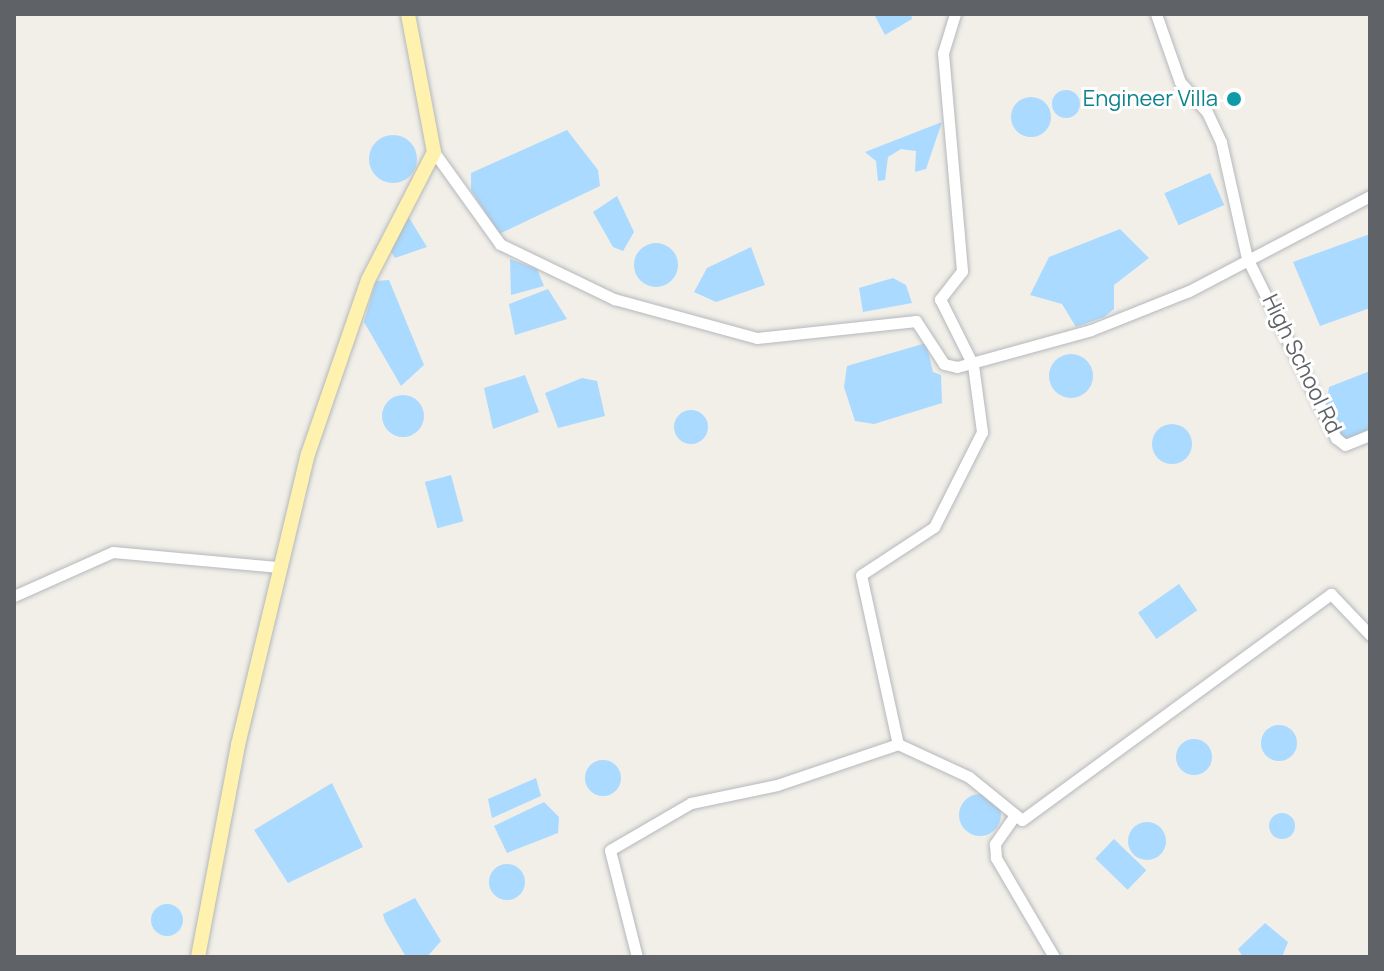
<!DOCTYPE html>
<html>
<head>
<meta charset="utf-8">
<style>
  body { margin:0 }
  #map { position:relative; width:1384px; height:971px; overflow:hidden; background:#f1efe8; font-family:Manrope,sans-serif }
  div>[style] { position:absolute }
  .water>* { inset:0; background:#aadaff; transform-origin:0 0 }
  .round { border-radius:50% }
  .roads { filter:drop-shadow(0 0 2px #b5b8bc) drop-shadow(0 0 2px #b5b8bc) }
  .minor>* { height:11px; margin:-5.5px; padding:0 5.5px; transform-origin:5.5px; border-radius:5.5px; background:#fff }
  .major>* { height:14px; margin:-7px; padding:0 7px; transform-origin:7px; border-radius:7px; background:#fff2af }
  .dots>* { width:22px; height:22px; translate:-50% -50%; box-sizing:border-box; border:4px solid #fff; border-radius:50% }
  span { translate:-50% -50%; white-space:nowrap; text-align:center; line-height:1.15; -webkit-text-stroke:6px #fff; paint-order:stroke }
  .culture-label { font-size:22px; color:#0d838f }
  .right { translate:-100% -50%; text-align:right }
  .street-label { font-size:22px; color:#5f6368 }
  .frame { position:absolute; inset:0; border:16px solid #5f6368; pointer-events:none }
</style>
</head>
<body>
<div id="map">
  <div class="water">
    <div style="clip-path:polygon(874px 14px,911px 14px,912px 19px,885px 35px)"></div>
    <div class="round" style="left:1052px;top:90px;width:28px;height:28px"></div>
    <div class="round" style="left:1011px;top:97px;width:40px;height:40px"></div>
    <div style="clip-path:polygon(942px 122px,926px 169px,915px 172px,916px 151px,901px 149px,888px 157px,885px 180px,878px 181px,876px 161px,865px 152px)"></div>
    <div style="clip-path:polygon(567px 130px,598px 170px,600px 186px,499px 234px,471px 190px,471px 173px)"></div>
    <div class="round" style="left:369px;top:135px;width:48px;height:48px"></div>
    <div style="left:1210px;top:173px;width:35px;height:50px;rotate:66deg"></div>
    <div style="clip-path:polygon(617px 196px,634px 232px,623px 251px,613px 247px,593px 212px)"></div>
    <div style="clip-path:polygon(408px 216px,427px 247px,395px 258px,390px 250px)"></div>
    <div style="clip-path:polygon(1120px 229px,1149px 258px,1114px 285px,1114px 309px,1104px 317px,1076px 327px,1062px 304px,1030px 295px,1049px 257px)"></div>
    <div style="clip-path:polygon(1370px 234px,1370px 308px,1320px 326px,1293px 262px)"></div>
    <div class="round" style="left:634px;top:243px;width:44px;height:44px"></div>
    <div style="clip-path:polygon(751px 247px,765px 285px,716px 302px,694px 292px,707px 268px)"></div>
    <div style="clip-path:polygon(510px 259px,537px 269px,544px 286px,511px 295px)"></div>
    <div style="clip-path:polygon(893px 278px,906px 285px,912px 303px,863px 312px,859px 288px)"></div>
    <div style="clip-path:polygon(389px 280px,424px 365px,401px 386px,364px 322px,376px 281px)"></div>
    <div style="clip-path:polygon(548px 289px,567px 319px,515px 335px,509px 304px)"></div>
    <div style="clip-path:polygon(926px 343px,933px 372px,941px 375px,942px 403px,874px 424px,855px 421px,844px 387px,847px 366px)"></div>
    <div class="round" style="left:1049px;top:354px;width:44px;height:44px"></div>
    <div style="clip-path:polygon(1370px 371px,1370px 429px,1344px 441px,1326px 405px,1329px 387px)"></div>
    <div style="clip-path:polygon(525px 375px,539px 412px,493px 429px,484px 388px)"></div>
    <div style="clip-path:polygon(582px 378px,597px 381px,605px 416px,558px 428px,545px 393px)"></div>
    <div class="round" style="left:382px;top:395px;width:42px;height:42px"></div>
    <div class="round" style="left:674px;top:410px;width:34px;height:34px"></div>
    <div class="round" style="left:1152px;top:424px;width:40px;height:40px"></div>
    <div style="left:451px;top:475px;width:48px;height:27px;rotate:75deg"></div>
    <div style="left:1179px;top:584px;width:32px;height:50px;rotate:55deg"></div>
    <div class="round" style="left:1261px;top:725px;width:36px;height:36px"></div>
    <div class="round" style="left:1176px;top:739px;width:36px;height:36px"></div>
    <div class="round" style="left:585px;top:760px;width:36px;height:36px"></div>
    <div style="clip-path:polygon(536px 778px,541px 796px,492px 818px,488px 799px)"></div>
    <div style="clip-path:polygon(332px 783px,363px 847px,288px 883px,254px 830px)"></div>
    <div class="round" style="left:959px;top:794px;width:42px;height:42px"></div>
    <div style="clip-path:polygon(544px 802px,559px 817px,558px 833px,507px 853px,494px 826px)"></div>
    <div class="round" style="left:1269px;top:813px;width:26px;height:26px"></div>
    <div class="round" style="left:1128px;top:822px;width:38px;height:38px"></div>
    <div style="left:1114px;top:839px;width:45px;height:27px;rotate:44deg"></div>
    <div class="round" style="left:489px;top:864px;width:36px;height:36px"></div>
    <div style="clip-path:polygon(415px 898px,441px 941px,427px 957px,406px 957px,385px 921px,383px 914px)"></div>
    <div class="round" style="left:151px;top:904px;width:32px;height:32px"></div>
    <div style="clip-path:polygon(1265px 923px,1288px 942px,1282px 957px,1243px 957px,1238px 949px)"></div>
  </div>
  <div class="roads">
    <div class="minor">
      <div style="left:955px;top:14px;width:41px;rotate:107.1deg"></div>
      <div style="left:943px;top:53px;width:219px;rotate:85deg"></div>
      <div style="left:962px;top:271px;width:36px;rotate:128deg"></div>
      <div style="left:940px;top:299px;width:74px;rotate:63.4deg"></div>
      <div style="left:973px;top:365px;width:68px;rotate:82.3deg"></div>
      <div style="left:982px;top:432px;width:106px;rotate:116.8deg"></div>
      <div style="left:934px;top:527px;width:87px;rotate:146.7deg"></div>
      <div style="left:861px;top:575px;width:173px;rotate:77.7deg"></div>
      <div style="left:898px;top:744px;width:78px;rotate:24.9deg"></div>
      <div style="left:969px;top:777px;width:68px;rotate:39.1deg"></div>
      <div style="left:1022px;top:820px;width:383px;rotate:-36.2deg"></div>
      <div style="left:1331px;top:594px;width:57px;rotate:46.4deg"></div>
      <div style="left:1156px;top:14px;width:72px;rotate:70.6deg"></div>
      <div style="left:1180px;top:82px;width:40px;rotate:48deg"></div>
      <div style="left:1207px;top:112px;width:33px;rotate:65deg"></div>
      <div style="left:1221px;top:142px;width:119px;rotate:77.4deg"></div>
      <div style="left:1247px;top:258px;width:201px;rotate:63.7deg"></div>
      <div style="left:1336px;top:438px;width:11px;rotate:38deg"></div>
      <div style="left:1345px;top:445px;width:27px;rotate:-22deg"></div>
      <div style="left:434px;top:152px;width:113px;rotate:54.3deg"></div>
      <div style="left:500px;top:244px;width:127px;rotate:25.8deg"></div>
      <div style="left:614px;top:299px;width:148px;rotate:15.3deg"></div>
      <div style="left:757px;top:338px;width:160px;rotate:-6.1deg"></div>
      <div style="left:916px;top:321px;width:51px;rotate:56.9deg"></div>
      <div style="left:944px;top:364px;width:13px;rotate:13deg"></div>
      <div style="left:957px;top:367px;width:139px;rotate:-15.4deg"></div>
      <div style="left:1091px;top:330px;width:105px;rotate:-21.7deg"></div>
      <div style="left:1189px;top:291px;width:204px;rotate:-27.7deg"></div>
      <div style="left:14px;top:596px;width:108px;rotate:-24deg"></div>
      <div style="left:113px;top:552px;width:167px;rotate:5.2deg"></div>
      <div style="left:1013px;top:818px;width:32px;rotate:125deg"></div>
      <div style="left:995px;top:844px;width:14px;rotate:86deg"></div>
      <div style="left:996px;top:858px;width:115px;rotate:59.6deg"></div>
      <div style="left:637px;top:957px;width:110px;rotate:-104.2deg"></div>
      <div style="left:610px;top:850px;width:94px;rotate:-30.1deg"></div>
      <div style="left:691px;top:803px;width:88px;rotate:-11.8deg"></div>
      <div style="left:777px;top:785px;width:128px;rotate:-18.7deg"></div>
    </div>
    <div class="major">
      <div style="left:198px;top:957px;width:216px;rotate:-79.3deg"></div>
      <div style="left:238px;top:745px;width:299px;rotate:-76.5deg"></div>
      <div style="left:308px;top:454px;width:184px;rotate:-71deg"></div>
      <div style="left:368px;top:280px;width:144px;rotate:-62.7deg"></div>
      <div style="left:434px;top:152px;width:140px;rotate:-100.7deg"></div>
    </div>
  </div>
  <div class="dots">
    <div style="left:1234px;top:99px;background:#0f9aa8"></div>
  </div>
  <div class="culture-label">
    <span class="right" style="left:1218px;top:99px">Engineer Villa</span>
  </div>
  <div class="street-label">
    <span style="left:1302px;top:364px;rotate:64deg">High School Rd</span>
  </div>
  <div class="frame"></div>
</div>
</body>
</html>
